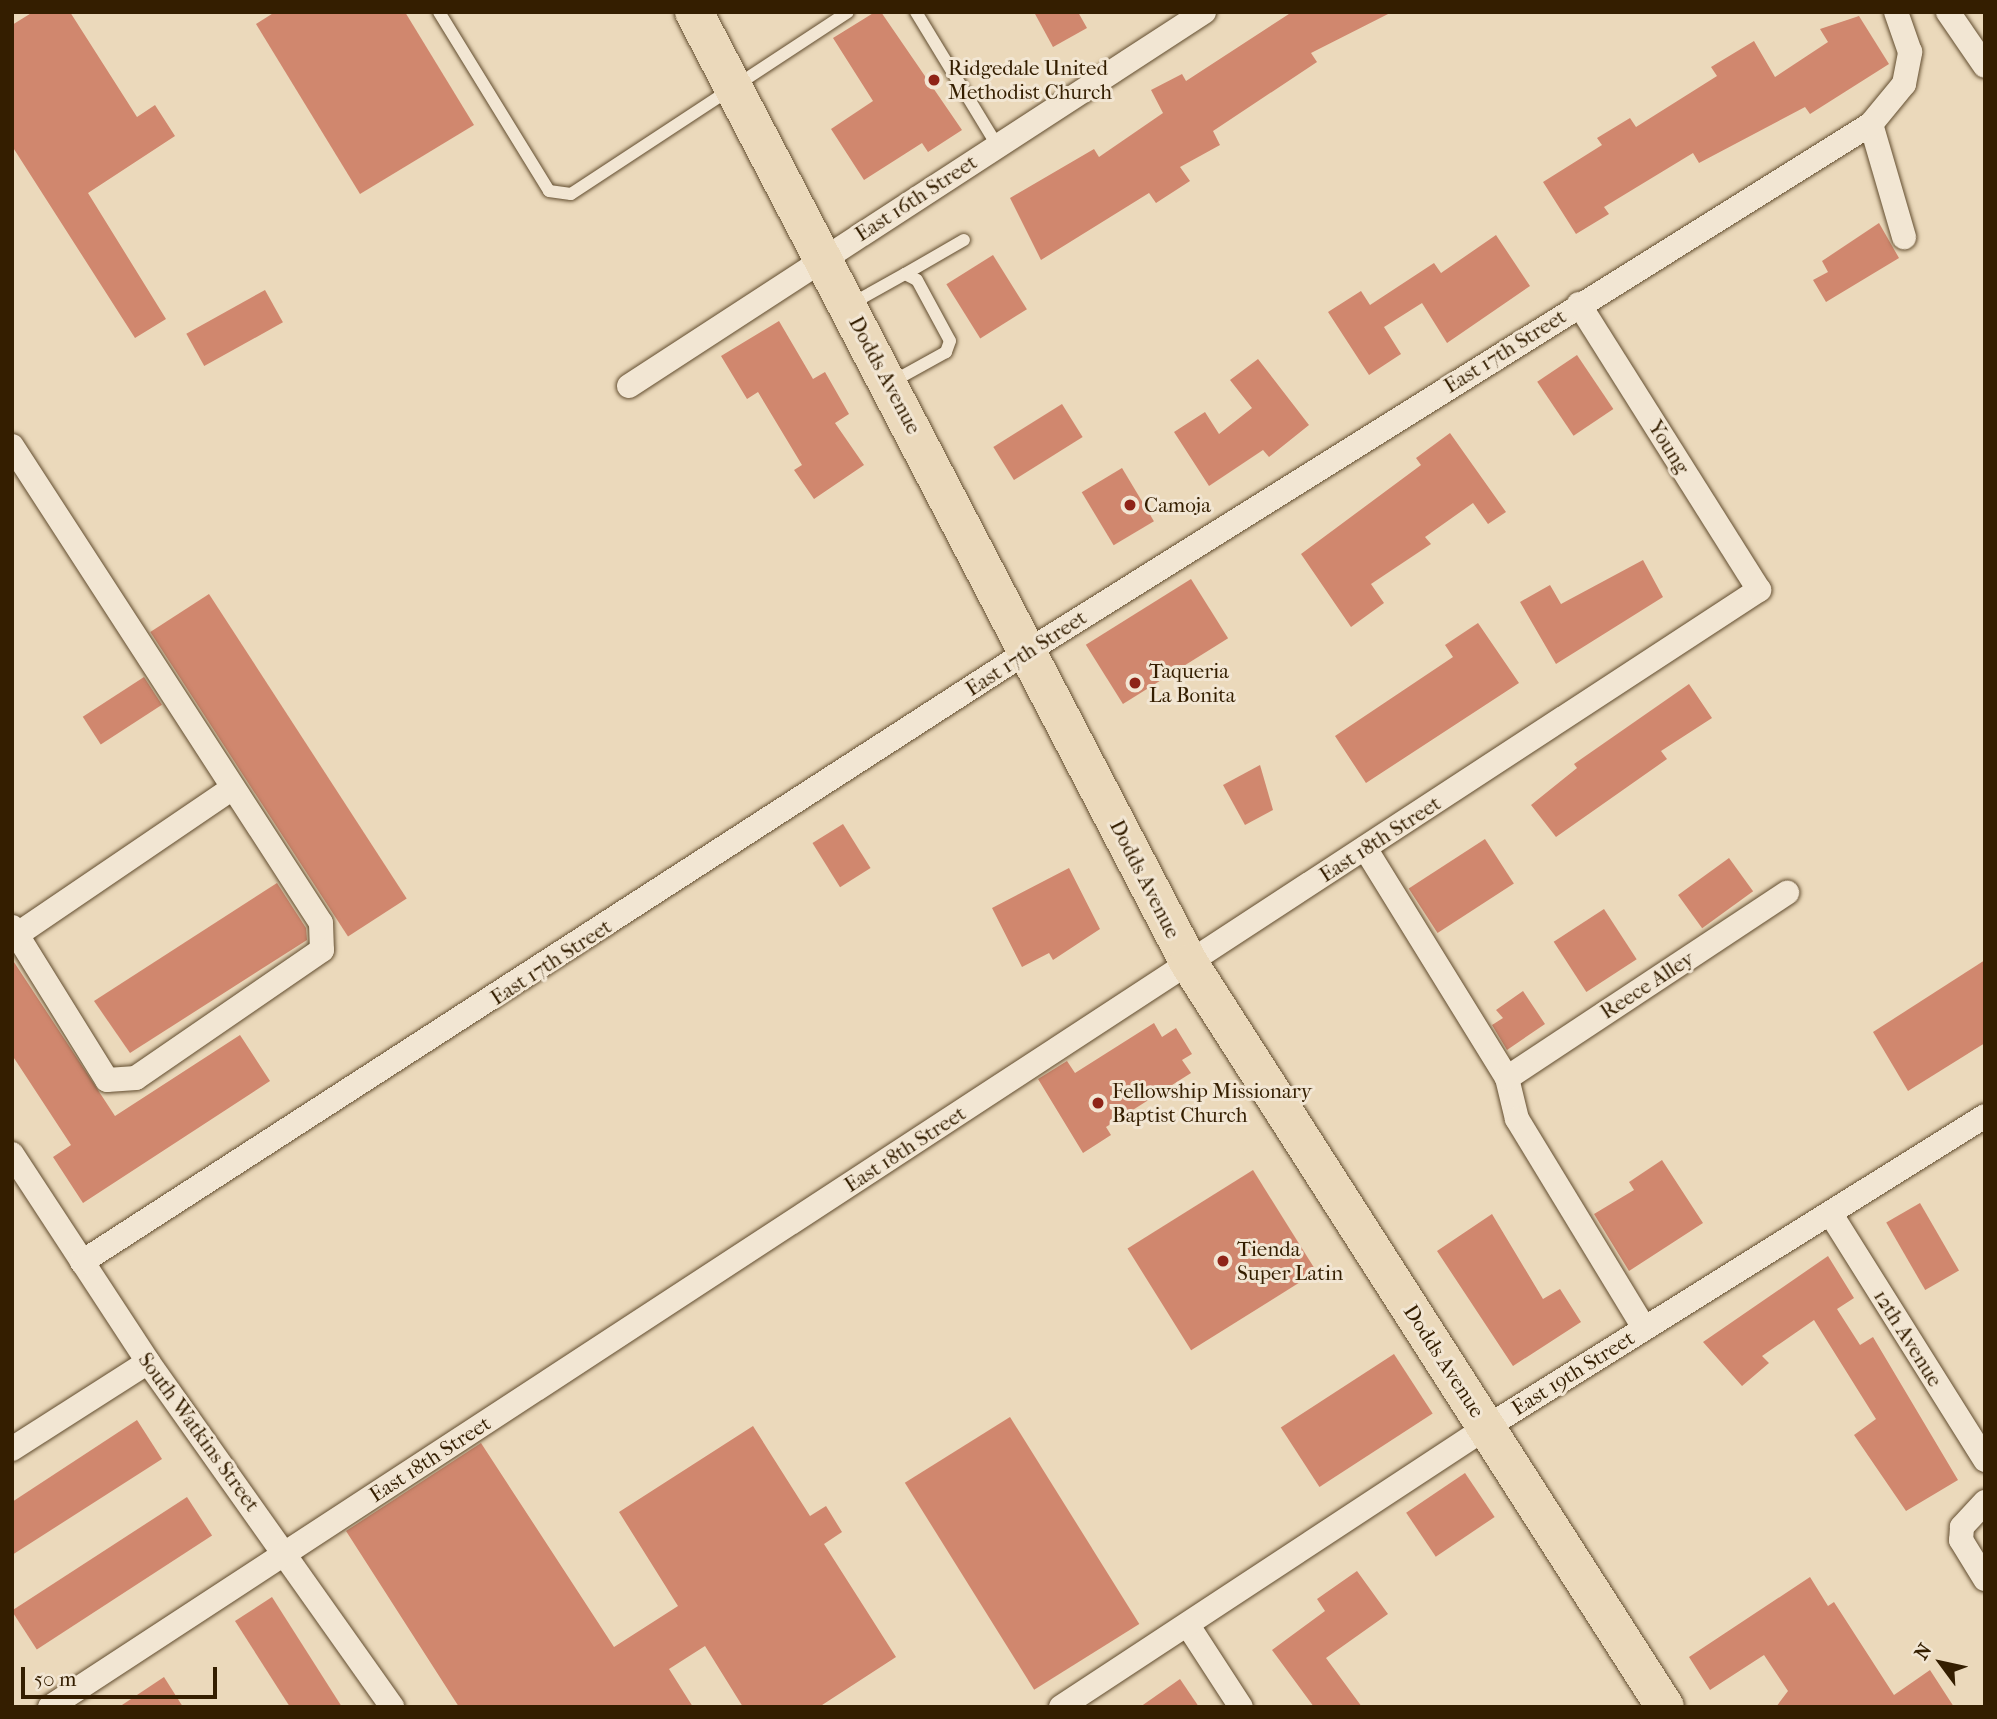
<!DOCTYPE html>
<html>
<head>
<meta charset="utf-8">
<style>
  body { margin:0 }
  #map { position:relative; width:1997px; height:1719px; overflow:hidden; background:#ebd9bb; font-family:"IM FELL French Canon",serif }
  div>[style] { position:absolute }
  .building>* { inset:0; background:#d0876e; transform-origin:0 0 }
  .roads { filter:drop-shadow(0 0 2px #624d2f) drop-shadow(0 0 2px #624d2f) }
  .lane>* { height:12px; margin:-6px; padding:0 6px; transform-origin:6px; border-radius:6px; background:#f2e6d3 }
  .street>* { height:24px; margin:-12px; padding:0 12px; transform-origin:12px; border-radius:12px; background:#f2e6d3 }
  .primary>* { height:38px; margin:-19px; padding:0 19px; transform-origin:19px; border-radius:19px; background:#ebd9bb }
  .dots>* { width:19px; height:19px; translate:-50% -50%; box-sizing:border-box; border:4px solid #f2e6d3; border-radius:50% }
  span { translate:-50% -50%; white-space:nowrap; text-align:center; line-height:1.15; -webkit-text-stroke:6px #f2e6d3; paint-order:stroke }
  .poi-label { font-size:21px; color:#341e00 }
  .left { translate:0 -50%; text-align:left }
  .street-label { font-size:21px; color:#341e00 }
  .frame { position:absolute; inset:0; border:14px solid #341e00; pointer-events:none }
  .north { position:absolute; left:1906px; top:1628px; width:70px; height:70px; -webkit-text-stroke:5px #f2e6d3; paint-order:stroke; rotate:303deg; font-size:19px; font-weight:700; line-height:28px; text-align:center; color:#341e00 }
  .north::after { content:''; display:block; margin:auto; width:24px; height:32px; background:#341e00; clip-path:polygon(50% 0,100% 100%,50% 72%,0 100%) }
  .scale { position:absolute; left:21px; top:1667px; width:196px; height:32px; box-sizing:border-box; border:4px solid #341e00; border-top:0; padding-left:9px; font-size:21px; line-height:24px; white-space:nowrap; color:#341e00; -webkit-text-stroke:5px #f2e6d3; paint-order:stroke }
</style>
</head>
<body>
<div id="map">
  <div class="building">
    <div style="clip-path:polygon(33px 12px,70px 12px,137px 117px,155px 105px,175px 136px,88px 193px,166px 319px,135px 338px,12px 146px,12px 25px)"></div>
    <div style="clip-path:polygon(275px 12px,405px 12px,474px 125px,360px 194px,256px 24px)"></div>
    <div style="clip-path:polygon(875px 12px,881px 12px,962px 130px,928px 152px,922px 143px,864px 180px,831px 129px,873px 101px,833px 38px)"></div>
    <div style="clip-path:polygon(1034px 12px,1078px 12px,1087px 28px,1053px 47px)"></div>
    <div style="clip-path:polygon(1292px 12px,1392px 12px,1311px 53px,1317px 62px,1213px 131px,1220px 145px,1180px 167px,1190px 181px,1156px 203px,1149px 193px,1041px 260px,1010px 198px,1094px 149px,1099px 157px,1163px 113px,1151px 90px,1182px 74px,1186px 81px)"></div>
    <div style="clip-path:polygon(1859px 16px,1889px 64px,1810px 114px,1805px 107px,1699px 163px,1693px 153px,1604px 207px,1609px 214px,1576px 234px,1543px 182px,1602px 145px,1597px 138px,1630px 118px,1636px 127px,1717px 76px,1711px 67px,1754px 41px,1775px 77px,1828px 42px,1820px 29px)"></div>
    <div style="clip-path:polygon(1879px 223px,1899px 258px,1826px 302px,1813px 280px,1828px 272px,1822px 261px)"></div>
    <div style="clip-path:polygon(1496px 235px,1530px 286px,1447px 343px,1422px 303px,1384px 327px,1401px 354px,1369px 375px,1328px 312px,1361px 291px,1370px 305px,1434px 263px,1441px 273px)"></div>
    <div style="left:993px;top:255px;width:64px;height:55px;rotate:58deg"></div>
    <div style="left:265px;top:290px;width:37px;height:90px;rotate:61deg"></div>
    <div style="clip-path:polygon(779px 321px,813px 379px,825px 372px,849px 414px,835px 423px,864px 465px,814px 499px,794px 470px,802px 465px,758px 392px,747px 399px,721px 356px)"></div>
    <div style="left:1577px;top:355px;width:65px;height:48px;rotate:56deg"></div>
    <div style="clip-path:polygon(1258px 359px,1309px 425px,1269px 457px,1263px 450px,1209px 486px,1174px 432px,1205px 412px,1219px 434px,1252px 408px,1230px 380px)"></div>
    <div style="left:1062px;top:404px;width:39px;height:81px;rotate:58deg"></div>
    <div style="clip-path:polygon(1450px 433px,1506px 512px,1488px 524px,1473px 503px,1425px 537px,1431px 544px,1371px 584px,1384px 603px,1351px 627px,1301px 554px,1421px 465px,1416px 458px)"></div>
    <div style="left:1122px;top:468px;width:62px;height:47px;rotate:59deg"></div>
    <div style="clip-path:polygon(1643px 560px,1663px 597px,1556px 664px,1520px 602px,1550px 585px,1561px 604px)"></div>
    <div style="left:1191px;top:579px;width:70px;height:124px;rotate:58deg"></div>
    <div style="left:209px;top:594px;width:363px;height:70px;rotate:57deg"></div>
    <div style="clip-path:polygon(1478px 623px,1519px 683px,1366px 783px,1335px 736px,1453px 657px,1445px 645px)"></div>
    <div style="left:144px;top:677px;width:33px;height:73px;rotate:57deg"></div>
    <div style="clip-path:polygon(1689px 684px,1712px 718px,1661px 751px,1667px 759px,1556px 837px,1531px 805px,1577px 768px,1574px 764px)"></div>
    <div style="clip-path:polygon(1260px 765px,1273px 810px,1245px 825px,1223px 785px)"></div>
    <div style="left:843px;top:824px;width:52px;height:36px;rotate:58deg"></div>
    <div style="left:1485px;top:839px;width:53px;height:91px;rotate:57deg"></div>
    <div style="left:1729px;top:858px;width:41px;height:63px;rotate:54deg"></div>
    <div style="clip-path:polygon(1069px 868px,1100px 929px,1053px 960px,1049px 953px,1022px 967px,992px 908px)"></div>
    <div style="clip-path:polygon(277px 883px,306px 928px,307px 940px,130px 1053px,94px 1001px)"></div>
    <div style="left:1604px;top:909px;width:60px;height:60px;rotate:57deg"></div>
    <div style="clip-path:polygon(12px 959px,115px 1116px,240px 1035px,270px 1081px,83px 1203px,53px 1157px,71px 1145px,12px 1055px)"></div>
    <div style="clip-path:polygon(1985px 960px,1985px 1043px,1908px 1091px,1873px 1032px)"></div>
    <div style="clip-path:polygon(1523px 991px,1545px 1024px,1507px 1050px,1492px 1025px,1503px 1018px,1496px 1010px)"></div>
    <div style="clip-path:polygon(1154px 1023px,1162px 1037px,1176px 1028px,1192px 1054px,1182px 1060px,1191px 1073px,1106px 1127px,1111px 1135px,1083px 1153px,1038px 1079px,1067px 1061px,1075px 1073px)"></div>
    <div style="clip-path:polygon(1662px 1160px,1703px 1223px,1629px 1271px,1594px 1214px,1634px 1190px,1629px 1182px)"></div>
    <div style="left:1253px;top:1170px;width:120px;height:148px;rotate:58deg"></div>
    <div style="left:1920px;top:1203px;width:78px;height:39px;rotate:60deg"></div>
    <div style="clip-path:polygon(1492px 1214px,1543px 1299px,1560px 1289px,1581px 1322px,1513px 1366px,1437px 1251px)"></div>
    <div style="clip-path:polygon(1828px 1256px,1854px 1298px,1837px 1309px,1860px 1345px,1873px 1337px,1958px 1480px,1906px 1511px,1854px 1435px,1876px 1419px,1814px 1320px,1762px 1356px,1769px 1363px,1742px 1386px,1703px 1342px)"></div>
    <div style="left:1394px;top:1354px;width:71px;height:135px;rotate:57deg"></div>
    <div style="left:1010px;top:1417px;width:244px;height:124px;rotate:58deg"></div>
    <div style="clip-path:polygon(137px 1420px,162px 1459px,12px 1555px,12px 1502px)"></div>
    <div style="clip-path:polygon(753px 1426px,810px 1516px,826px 1506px,842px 1532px,824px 1544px,896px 1657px,819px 1707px,743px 1707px,705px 1646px,669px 1669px,693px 1707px,459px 1707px,346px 1531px,481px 1443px,614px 1647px,678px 1606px,619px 1512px)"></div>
    <div style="left:1465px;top:1473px;width:53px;height:71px;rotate:56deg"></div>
    <div style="left:187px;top:1497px;width:46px;height:209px;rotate:57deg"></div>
    <div style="clip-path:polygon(1357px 1571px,1388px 1614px,1326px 1658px,1362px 1707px,1314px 1707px,1272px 1650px,1325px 1611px,1317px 1599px)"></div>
    <div style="clip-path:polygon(1810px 1577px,1828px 1606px,1834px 1602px,1894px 1695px,1930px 1670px,1954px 1707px,1776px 1707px,1788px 1691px,1764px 1655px,1710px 1690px,1689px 1657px)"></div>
    <div style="clip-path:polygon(272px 1597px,342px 1707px,290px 1707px,235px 1621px)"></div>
    <div style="clip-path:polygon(164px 1677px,183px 1707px,119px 1707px)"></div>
    <div style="clip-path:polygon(1180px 1679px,1199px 1707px,1140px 1707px)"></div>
  </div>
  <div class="roads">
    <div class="lane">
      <div style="left:439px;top:12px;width:210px;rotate:58.4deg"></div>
      <div style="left:549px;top:191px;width:22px;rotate:8deg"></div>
      <div style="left:571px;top:194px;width:331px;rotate:-33.3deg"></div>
      <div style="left:916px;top:12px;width:156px;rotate:58.7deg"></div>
      <div style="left:905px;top:274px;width:68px;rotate:-30deg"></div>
      <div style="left:851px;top:304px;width:62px;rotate:-29.1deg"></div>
      <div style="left:905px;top:274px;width:13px;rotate:27deg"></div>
      <div style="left:917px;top:280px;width:69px;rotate:61.6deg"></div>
      <div style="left:950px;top:341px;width:12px;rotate:110deg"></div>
      <div style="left:946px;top:352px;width:64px;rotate:151deg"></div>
    </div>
    <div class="street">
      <div style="left:1948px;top:12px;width:65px;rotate:55.6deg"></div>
      <div style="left:1871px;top:124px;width:118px;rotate:73.7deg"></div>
      <div style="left:629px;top:386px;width:686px;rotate:-33.04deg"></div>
      <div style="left:12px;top:446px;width:568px;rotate:57.06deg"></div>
      <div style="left:321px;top:923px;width:27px;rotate:88deg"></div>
      <div style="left:322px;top:950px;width:226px;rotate:145.5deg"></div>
      <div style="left:136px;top:1078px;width:29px;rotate:176deg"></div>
      <div style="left:107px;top:1080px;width:180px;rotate:-121.8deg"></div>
      <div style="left:1365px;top:848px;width:270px;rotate:58.3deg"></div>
      <div style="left:1507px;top:1078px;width:42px;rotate:76.3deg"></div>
      <div style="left:1517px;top:1119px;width:245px;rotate:58.7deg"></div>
      <div style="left:12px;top:938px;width:263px;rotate:-34.2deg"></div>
      <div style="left:1507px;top:1078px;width:336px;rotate:-33.5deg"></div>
      <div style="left:12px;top:1154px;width:249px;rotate:56.8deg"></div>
      <div style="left:148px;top:1362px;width:423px;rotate:54.7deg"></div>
      <div style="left:1832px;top:1216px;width:288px;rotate:57.9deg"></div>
      <div style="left:82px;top:1262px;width:1126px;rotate:-32.86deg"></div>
      <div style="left:1028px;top:651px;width:994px;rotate:-32.01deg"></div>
      <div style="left:1871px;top:124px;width:52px;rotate:-50.5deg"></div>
      <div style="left:1904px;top:84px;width:33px;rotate:-79deg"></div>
      <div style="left:1910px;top:52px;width:42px;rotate:-109.3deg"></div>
      <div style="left:12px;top:1449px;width:161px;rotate:-32.6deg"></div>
      <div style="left:1985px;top:1502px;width:34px;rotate:133deg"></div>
      <div style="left:1962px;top:1527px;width:13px;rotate:94deg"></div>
      <div style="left:1961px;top:1540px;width:46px;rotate:58.4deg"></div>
      <div style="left:1189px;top:1627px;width:95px;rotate:57deg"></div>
      <div style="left:50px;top:1707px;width:2042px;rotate:-33.17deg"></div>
      <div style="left:1759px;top:590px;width:338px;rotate:-122.2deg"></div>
      <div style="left:1061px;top:1707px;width:510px;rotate:-33.32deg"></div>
      <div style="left:1487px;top:1427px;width:587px;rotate:-31.98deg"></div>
    </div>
    <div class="primary">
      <div style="left:694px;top:12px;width:1072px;rotate:62.5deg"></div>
      <div style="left:1189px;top:963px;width:883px;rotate:57.39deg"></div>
    </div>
  </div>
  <div class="dots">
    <div style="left:934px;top:80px;background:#8f2418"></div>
    <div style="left:1130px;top:505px;background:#8f2418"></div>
    <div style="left:1135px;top:683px;background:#8f2418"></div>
    <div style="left:1098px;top:1103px;background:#8f2418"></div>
    <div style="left:1223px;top:1261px;background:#8f2418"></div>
  </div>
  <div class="poi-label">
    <span class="left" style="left:948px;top:80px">Ridgedale United<br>Methodist Church</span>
    <span class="left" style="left:1144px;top:505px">Camoja</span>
    <span class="left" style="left:1149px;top:683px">Taqueria<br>La Bonita</span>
    <span class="left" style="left:1112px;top:1103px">Fellowship Missionary<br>Baptist Church</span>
    <span class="left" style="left:1237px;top:1261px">Tienda<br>Super Latin</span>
  </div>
  <div class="street-label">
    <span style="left:916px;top:198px;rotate:-33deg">East 16th Street</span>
    <span style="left:1505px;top:351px;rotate:-32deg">East 17th Street</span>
    <span style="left:885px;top:375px;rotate:62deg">Dodds Avenue</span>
    <span style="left:1669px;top:447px;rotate:58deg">Young</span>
    <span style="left:1026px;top:653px;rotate:-33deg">East 17th Street</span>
    <span style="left:1380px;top:839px;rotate:-33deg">East 18th Street</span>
    <span style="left:1145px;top:879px;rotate:63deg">Dodds Avenue</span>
    <span style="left:551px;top:962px;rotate:-33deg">East 17th Street</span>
    <span style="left:1647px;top:985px;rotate:-33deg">Reece Alley</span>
    <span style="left:905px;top:1149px;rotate:-33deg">East 18th Street</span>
    <span style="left:1908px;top:1338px;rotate:58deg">12th Avenue</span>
    <span style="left:1444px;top:1361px;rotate:57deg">Dodds Avenue</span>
    <span style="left:1573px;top:1373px;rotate:-32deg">East 19th Street</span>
    <span style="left:199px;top:1432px;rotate:54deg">South Watkins Street</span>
    <span style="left:430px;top:1459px;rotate:-33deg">East 18th Street</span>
  </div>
  <div class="frame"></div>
  <div class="north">N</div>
  <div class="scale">50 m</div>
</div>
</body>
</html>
